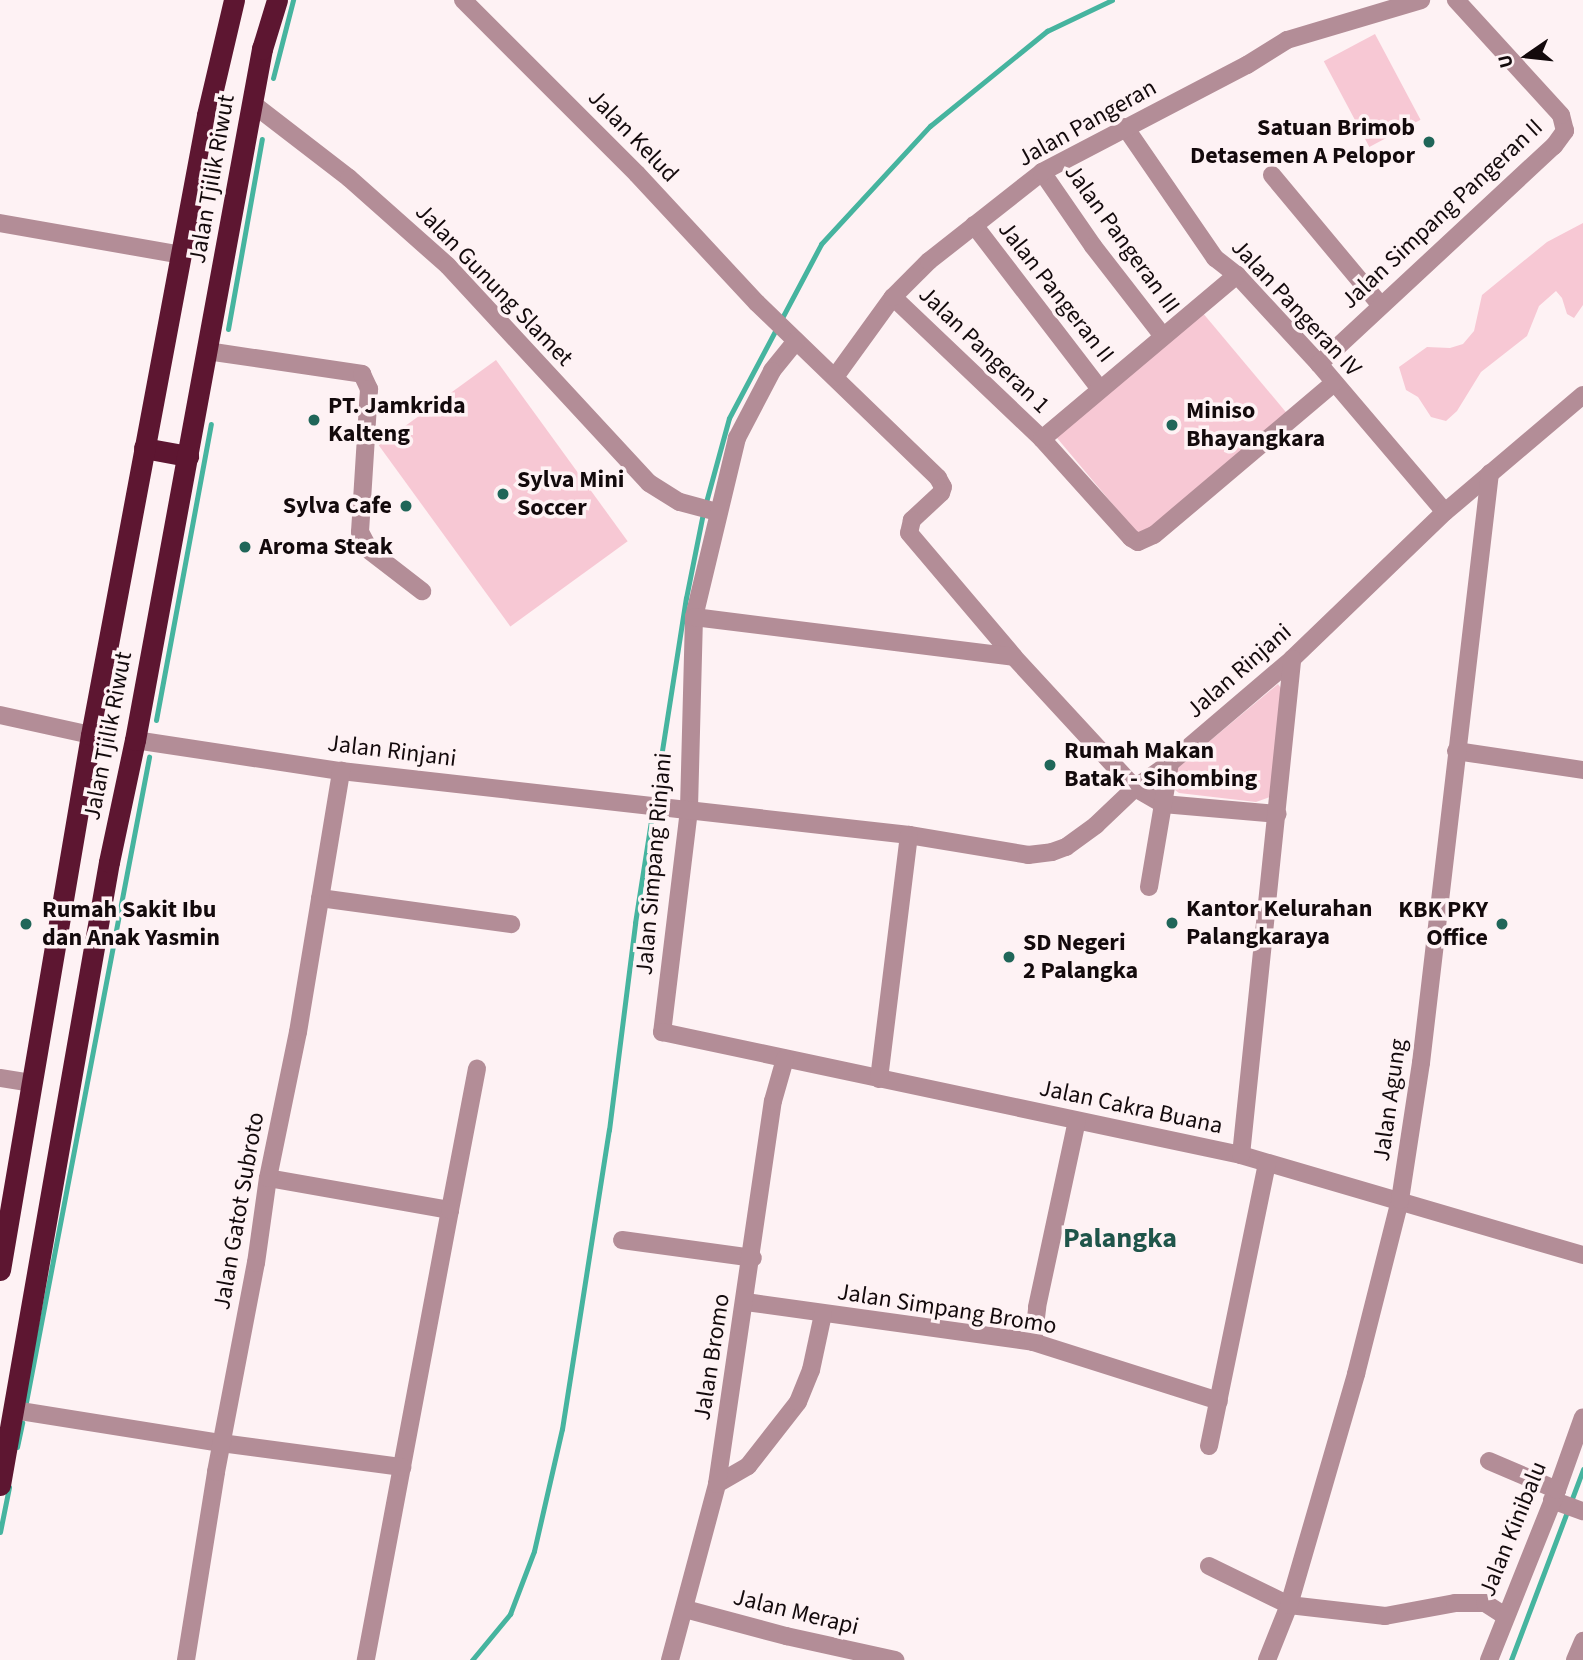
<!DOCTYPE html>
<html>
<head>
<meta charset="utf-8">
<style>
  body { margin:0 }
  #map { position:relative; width:1583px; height:1660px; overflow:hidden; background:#fef2f4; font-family:"Source Sans 3",sans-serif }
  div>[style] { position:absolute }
  .green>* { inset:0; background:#f7c8d4; transform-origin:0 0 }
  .stream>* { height:5px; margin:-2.5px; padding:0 2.5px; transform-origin:2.5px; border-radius:2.5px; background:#46b49f }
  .minor>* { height:18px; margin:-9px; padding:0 9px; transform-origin:9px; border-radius:9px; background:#b38d97 }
  .highway>* { height:21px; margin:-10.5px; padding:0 10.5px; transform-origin:10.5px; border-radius:10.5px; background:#5d1631 }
  .dots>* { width:19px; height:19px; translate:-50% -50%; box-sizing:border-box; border:4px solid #fef2f4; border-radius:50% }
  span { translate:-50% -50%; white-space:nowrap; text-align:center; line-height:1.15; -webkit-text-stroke:7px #fef2f4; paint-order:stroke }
  .street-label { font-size:24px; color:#130a0c }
  .poi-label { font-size:24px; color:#130a0c; font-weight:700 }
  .right { translate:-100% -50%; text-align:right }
  .left { translate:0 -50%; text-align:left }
  .quarter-label { font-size:28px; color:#1f554a; font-weight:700 }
  .north { position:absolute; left:1492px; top:21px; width:70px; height:70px; -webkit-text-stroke:5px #fef2f4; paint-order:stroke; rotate:256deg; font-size:19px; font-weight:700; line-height:28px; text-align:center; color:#130a0c }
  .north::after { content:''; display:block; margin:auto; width:24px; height:32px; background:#130a0c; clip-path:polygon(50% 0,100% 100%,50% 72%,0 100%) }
</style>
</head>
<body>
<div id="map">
  <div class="green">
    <div style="left:1375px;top:34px;width:97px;height:58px;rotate:62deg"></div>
    <div style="clip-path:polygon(1583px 223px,1583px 305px,1574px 318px,1567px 314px,1562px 298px,1556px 291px,1539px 306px,1527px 336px,1481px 372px,1457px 411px,1446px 421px,1431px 417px,1418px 397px,1406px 390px,1399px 367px,1427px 347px,1450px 348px,1463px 344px,1474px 331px,1482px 295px,1547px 242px)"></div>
    <div style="left:1202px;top:312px;width:133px;height:192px;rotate:50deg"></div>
    <div style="left:496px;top:360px;width:224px;height:145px;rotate:54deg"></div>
    <div style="clip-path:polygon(1278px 684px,1283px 691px,1273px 796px,1256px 802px,1179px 793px,1175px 790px,1175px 770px)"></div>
  </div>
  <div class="stream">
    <div style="left:273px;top:78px;width:81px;rotate:-75.6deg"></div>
    <div style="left:228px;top:329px;width:193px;rotate:-79.9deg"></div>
    <div style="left:156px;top:720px;width:301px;rotate:-79.5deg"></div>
    <div style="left:26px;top:1402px;width:657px;rotate:-79.2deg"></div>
    <div style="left:17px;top:1447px;width:25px;rotate:-78deg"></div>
    <div style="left:0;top:1532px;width:46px;rotate:-78.7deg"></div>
    <div style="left:472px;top:1660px;width:60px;rotate:-50.4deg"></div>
    <div style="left:510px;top:1614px;width:67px;rotate:-69.1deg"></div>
    <div style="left:534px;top:1551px;width:125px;rotate:-77.1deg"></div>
    <div style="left:562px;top:1429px;width:303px;rotate:-81.1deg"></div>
    <div style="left:609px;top:1130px;width:209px;rotate:-82.8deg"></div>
    <div style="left:635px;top:923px;width:329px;rotate:-81.1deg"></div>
    <div style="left:686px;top:598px;width:87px;rotate:-78.7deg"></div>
    <div style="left:703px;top:513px;width:98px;rotate:-74.7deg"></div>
    <div style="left:729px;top:418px;width:197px;rotate:-62.1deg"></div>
    <div style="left:821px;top:244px;width:161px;rotate:-47.3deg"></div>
    <div style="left:930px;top:126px;width:151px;rotate:-39.1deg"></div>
    <div style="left:1047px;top:31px;width:72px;rotate:-25.5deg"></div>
    <div style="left:1511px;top:1660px;width:204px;rotate:-69.3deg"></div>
  </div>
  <div class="minor">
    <div style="left:463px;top:0;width:246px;rotate:45deg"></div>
    <div style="left:637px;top:174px;width:176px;rotate:47.1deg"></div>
    <div style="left:757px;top:303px;width:252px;rotate:44deg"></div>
    <div style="left:938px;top:478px;width:10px;rotate:61deg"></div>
    <div style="left:943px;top:487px;width:6px;rotate:108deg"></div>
    <div style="left:941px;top:493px;width:40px;rotate:137deg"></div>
    <div style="left:912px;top:520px;width:13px;rotate:103deg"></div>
    <div style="left:909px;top:533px;width:162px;rotate:49.7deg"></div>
    <div style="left:1014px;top:657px;width:178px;rotate:47.3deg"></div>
    <div style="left:1135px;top:788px;width:32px;rotate:30deg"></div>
    <div style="left:1163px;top:804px;width:115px;rotate:5deg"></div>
    <div style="left:253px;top:104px;width:121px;rotate:37.6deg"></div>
    <div style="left:349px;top:178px;width:132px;rotate:41.6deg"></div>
    <div style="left:448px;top:266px;width:296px;rotate:47.2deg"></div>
    <div style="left:649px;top:483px;width:36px;rotate:32deg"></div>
    <div style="left:680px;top:502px;width:38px;rotate:15deg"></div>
    <div style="left:1125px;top:127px;width:159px;rotate:55.5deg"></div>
    <div style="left:1215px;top:258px;width:28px;rotate:38deg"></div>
    <div style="left:1237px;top:275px;width:121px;rotate:47.3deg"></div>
    <div style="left:1319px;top:364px;width:194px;rotate:49.6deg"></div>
    <div style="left:1042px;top:172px;width:90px;rotate:55.4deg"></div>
    <div style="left:1093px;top:246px;width:113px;rotate:52.2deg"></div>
    <div style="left:1272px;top:175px;width:170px;rotate:50.2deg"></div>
    <div style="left:0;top:223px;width:184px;rotate:10deg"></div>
    <div style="left:974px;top:225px;width:205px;rotate:52.5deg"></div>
    <div style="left:893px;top:297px;width:206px;rotate:43.6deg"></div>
    <div style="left:1042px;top:439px;width:133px;rotate:48deg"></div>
    <div style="left:1131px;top:538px;width:8px;rotate:30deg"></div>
    <div style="left:1138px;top:542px;width:17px;rotate:-24deg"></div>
    <div style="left:1154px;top:535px;width:236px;rotate:-40.2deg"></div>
    <div style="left:796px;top:341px;width:38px;rotate:129deg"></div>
    <div style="left:772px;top:371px;width:76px;rotate:117.6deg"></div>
    <div style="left:737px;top:438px;width:184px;rotate:103.5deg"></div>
    <div style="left:694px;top:617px;width:193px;rotate:91.5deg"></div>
    <div style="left:689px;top:810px;width:224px;rotate:96.9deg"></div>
    <div style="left:662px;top:1032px;width:592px;rotate:11.99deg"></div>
    <div style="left:1241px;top:1155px;width:356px;rotate:16.3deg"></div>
    <div style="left:207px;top:351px;width:157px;rotate:8.4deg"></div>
    <div style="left:362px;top:374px;width:17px;rotate:65deg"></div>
    <div style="left:369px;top:389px;width:143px;rotate:93.6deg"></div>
    <div style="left:360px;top:532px;width:21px;rotate:62deg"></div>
    <div style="left:370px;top:551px;width:66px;rotate:37.6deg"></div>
    <div style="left:1319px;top:364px;width:321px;rotate:-42.9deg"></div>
    <div style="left:1554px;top:146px;width:19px;rotate:-54deg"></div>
    <div style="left:1565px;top:131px;width:16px;rotate:-104deg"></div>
    <div style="left:1561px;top:115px;width:156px;rotate:-132.4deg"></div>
    <div style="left:835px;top:377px;width:99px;rotate:-54.1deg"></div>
    <div style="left:893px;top:297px;width:51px;rotate:-45deg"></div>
    <div style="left:929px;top:261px;width:144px;rotate:-38.2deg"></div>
    <div style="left:1042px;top:172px;width:231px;rotate:-27.6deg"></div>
    <div style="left:1247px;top:65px;width:47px;rotate:-32deg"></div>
    <div style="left:1287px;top:40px;width:140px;rotate:-16.6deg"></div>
    <div style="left:1042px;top:439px;width:255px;rotate:-40.1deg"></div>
    <div style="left:694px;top:617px;width:322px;rotate:7.1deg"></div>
    <div style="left:0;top:715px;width:93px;rotate:12.4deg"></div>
    <div style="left:135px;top:740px;width:208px;rotate:8.6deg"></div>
    <div style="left:341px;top:771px;width:572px;rotate:6.43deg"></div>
    <div style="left:909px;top:835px;width:121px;rotate:9.5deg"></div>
    <div style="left:1028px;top:855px;width:24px;rotate:-7deg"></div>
    <div style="left:1052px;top:852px;width:15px;rotate:-20deg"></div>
    <div style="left:1066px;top:847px;width:37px;rotate:-36deg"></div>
    <div style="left:1096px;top:825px;width:54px;rotate:-43.5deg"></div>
    <div style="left:1135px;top:788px;width:43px;rotate:-35.5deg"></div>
    <div style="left:1170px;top:763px;width:160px;rotate:-40.4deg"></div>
    <div style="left:1292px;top:659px;width:212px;rotate:-43.9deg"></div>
    <div style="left:1445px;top:512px;width:181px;rotate:-40.3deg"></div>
    <div style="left:1456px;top:751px;width:128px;rotate:8.5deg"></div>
    <div style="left:1149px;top:887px;width:126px;rotate:-80.4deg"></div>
    <div style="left:320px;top:898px;width:193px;rotate:7.8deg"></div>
    <div style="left:0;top:1078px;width:33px;rotate:9deg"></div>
    <div style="left:879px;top:1079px;width:246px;rotate:-83deg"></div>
    <div style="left:1241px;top:1155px;width:499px;rotate:-84.1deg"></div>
    <div style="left:268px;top:1178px;width:185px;rotate:10deg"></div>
    <div style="left:450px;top:1210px;width:458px;rotate:100.6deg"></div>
    <div style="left:450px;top:1210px;width:144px;rotate:-79.2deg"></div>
    <div style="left:622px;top:1240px;width:132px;rotate:7.8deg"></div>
    <div style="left:746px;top:1302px;width:290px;rotate:7.9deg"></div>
    <div style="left:1033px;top:1342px;width:195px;rotate:17.6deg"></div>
    <div style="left:1033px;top:1342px;width:35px;rotate:-83deg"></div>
    <div style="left:1037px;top:1307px;width:190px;rotate:-77.9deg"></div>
    <div style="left:14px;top:1410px;width:210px;rotate:9.1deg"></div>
    <div style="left:221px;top:1443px;width:183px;rotate:7.6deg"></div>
    <div style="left:1209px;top:1446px;width:289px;rotate:-78.4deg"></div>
    <div style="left:1489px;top:1461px;width:74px;rotate:23.1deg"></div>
    <div style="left:717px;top:1484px;width:36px;rotate:-30deg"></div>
    <div style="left:748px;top:1466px;width:81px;rotate:-52deg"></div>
    <div style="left:798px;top:1402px;width:35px;rotate:-68deg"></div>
    <div style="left:811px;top:1370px;width:57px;rotate:-77.9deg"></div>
    <div style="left:1552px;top:1500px;width:33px;rotate:20deg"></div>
    <div style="left:1209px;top:1566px;width:89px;rotate:26deg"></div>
    <div style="left:1289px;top:1605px;width:97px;rotate:6.5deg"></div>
    <div style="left:1385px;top:1616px;width:71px;rotate:-10.5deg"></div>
    <div style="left:1455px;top:1603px;width:30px"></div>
    <div style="left:1485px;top:1603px;width:24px;rotate:33deg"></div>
    <div style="left:685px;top:1609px;width:105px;rotate:15deg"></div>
    <div style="left:786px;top:1636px;width:112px;rotate:12.4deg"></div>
    <div style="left:186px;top:1660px;width:190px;rotate:-80.9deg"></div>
    <div style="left:216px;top:1472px;width:213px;rotate:-79.2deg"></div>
    <div style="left:256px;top:1263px;width:86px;rotate:-82deg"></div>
    <div style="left:268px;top:1178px;width:149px;rotate:-78.4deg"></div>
    <div style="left:298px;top:1032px;width:265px;rotate:-80.6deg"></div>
    <div style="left:670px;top:1660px;width:182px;rotate:-75deg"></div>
    <div style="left:717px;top:1484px;width:387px;rotate:-81.7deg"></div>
    <div style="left:773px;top:1101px;width:44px;rotate:-74.1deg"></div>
    <div style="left:1267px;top:1660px;width:59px;rotate:-68.2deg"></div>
    <div style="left:1289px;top:1605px;width:241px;rotate:-73.8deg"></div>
    <div style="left:1356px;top:1374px;width:179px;rotate:-75.8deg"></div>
    <div style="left:1400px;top:1200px;width:139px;rotate:-81.3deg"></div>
    <div style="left:1421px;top:1063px;width:594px;rotate:-83.33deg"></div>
    <div style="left:1489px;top:1660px;width:183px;rotate:-68.2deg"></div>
    <div style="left:1557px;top:1490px;width:77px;rotate:-70.4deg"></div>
    <div style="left:1575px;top:1660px;width:21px;rotate:-67deg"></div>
  </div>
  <div class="highway">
    <div style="left:144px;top:448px;width:45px;rotate:10.3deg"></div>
    <div style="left:0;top:1270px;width:543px;rotate:-80.35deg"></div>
    <div style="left:91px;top:735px;width:631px;rotate:-79.4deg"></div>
    <div style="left:207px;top:115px;width:118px;rotate:-76.8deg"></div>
    <div style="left:0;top:1485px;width:632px;rotate:-80.08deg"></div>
    <div style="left:109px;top:862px;width:125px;rotate:-78deg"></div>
    <div style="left:135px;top:740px;width:703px;rotate:-79.59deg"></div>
    <div style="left:262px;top:49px;width:51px;rotate:-73deg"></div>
  </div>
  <div class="dots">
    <div style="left:1429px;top:142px;background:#206659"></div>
    <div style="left:314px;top:420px;background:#206659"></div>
    <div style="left:1172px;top:425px;background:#206659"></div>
    <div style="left:503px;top:494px;background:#206659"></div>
    <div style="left:406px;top:506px;background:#206659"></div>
    <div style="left:245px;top:547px;background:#206659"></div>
    <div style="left:1050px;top:765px;background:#206659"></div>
    <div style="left:1172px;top:923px;background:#206659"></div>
    <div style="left:26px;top:924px;background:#206659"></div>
    <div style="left:1502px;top:924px;background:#206659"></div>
    <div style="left:1009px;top:957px;background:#206659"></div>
  </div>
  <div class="street-label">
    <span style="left:1087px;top:123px;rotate:-29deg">Jalan Pangeran</span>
    <span style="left:633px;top:136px;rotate:46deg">Jalan Kelud</span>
    <span style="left:212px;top:179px;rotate:-80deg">Jalan Tjilik Riwut</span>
    <span style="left:1442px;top:214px;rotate:-43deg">Jalan Simpang Pangeran II</span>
    <span style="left:1122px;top:239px;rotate:54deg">Jalan Pangeran III</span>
    <span style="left:494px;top:285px;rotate:46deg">Jalan Gunung Slamet</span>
    <span style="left:1056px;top:292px;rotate:52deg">Jalan Pangeran II</span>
    <span style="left:1296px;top:308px;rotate:47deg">Jalan Pangeran IV</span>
    <span style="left:984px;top:350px;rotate:44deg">Jalan Pangeran 1</span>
    <span style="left:1239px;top:671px;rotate:-41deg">Jalan Rinjani</span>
    <span style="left:108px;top:736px;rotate:-79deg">Jalan Tjilik Riwut</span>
    <span style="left:392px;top:751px;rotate:7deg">Jalan Rinjani</span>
    <span style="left:654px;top:864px;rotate:-85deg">Jalan Simpang Rinjani</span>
    <span style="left:1390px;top:1100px;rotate:-82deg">Jalan Agung</span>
    <span style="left:1131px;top:1107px;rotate:12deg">Jalan Cakra Buana</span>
    <span style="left:239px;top:1211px;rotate:-80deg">Jalan Gatot Subroto</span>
    <span style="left:947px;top:1309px;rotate:9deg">Jalan Simpang Bromo</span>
    <span style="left:712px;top:1357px;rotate:-81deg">Jalan Bromo</span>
    <span style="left:1513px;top:1529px;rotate:-68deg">Jalan Kinibalu</span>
    <span style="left:796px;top:1612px;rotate:14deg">Jalan Merapi</span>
  </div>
  <div class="poi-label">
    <span class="right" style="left:1415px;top:142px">Satuan Brimob<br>Detasemen A Pelopor</span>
    <span class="left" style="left:328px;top:420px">PT. Jamkrida<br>Kalteng</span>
    <span class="left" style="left:1186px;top:425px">Miniso<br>Bhayangkara</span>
    <span class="left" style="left:517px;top:494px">Sylva Mini<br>Soccer</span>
    <span class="right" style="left:392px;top:506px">Sylva Cafe</span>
    <span class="left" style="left:259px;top:547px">Aroma Steak</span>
    <span class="left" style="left:1064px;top:765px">Rumah Makan<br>Batak - Sihombing</span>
    <span class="left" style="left:1186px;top:923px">Kantor Kelurahan<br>Palangkaraya</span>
    <span class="left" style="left:42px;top:924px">Rumah Sakit Ibu<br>dan Anak Yasmin</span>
    <span class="right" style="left:1488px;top:924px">KBK PKY<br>Office</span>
    <span class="left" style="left:1023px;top:957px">SD Negeri<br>2 Palangka</span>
  </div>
  <div class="quarter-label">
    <span style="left:1120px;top:1238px">Palangka</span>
  </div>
  <div class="north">U</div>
</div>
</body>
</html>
